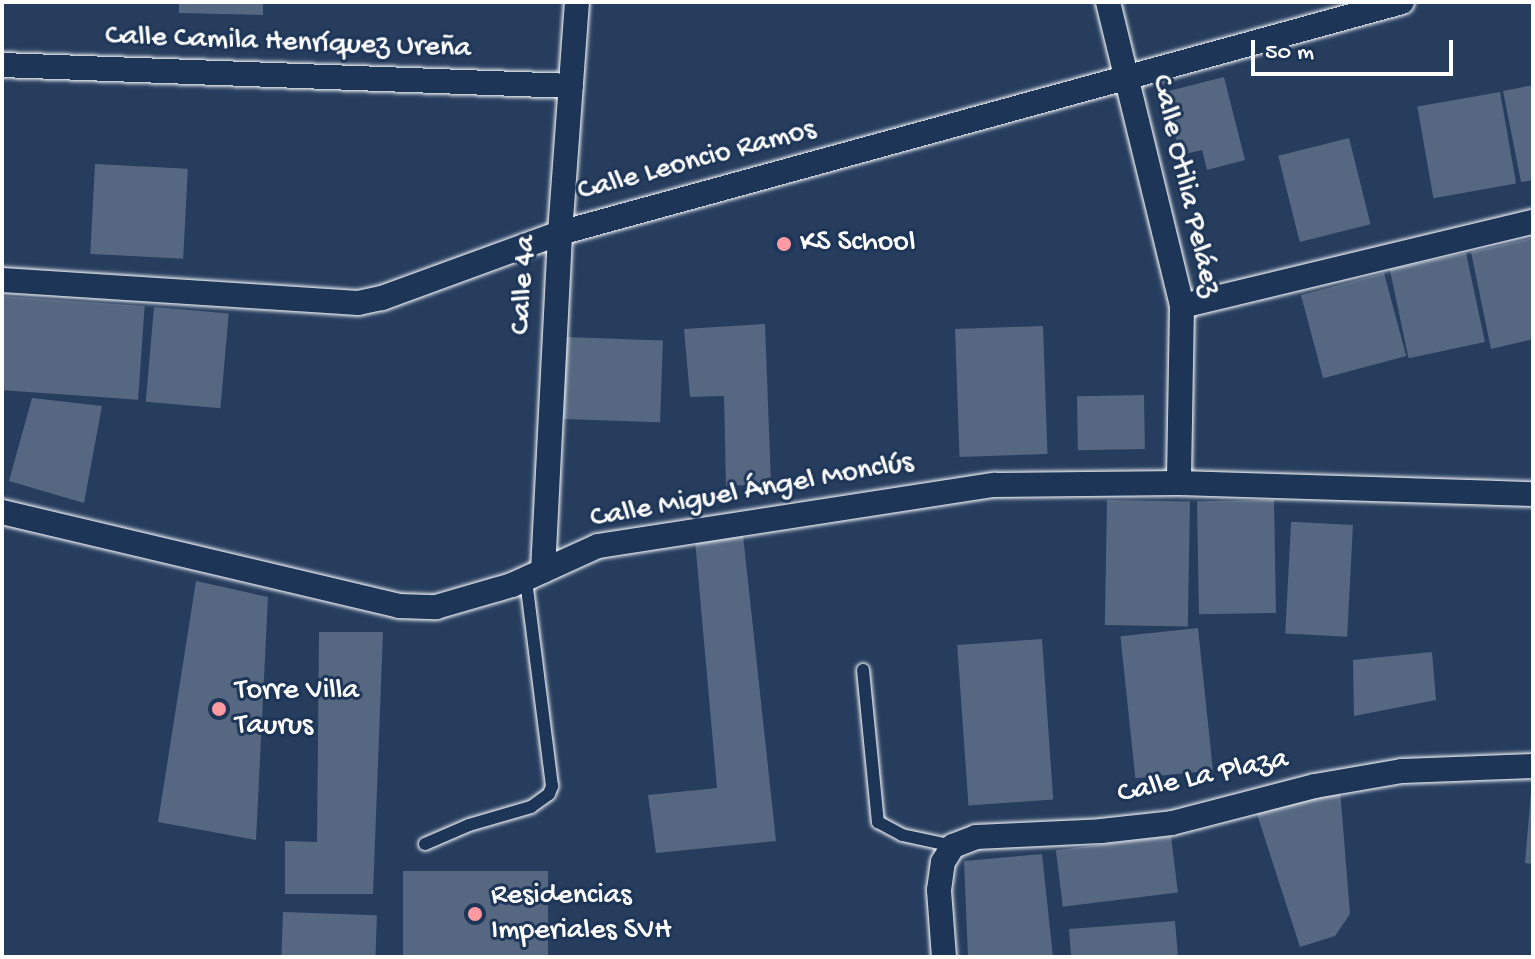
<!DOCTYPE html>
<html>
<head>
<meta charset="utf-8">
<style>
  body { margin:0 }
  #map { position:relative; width:1535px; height:959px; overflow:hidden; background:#263d5e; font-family:"Gochi Hand",sans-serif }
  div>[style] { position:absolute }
  .building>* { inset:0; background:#556781; transform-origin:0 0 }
  .roads { filter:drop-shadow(0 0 2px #fff) drop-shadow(0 0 2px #fff) }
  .lane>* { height:12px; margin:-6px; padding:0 6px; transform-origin:6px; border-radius:6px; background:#1d3557 }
  .street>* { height:24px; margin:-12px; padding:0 12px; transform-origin:12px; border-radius:12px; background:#1d3557 }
  .dots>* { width:22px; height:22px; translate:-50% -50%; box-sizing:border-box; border:4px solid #1d3557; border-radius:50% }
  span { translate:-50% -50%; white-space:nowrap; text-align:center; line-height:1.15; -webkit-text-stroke:6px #1d3557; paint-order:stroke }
  .street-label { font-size:30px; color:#fff }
  .poi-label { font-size:30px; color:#fff }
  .left { translate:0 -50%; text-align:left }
  .frame { position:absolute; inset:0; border:4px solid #fff; pointer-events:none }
  .scale { position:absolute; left:1251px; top:40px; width:202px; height:36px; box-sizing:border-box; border:4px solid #fff; border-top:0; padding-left:10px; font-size:24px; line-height:28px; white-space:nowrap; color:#fff; -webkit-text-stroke:6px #1d3557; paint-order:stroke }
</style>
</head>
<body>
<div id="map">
  <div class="building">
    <div style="clip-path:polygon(179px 2px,263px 2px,263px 15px,179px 13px)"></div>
    <div style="clip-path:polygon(1224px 77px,1245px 160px,1207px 170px,1202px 150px,1180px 155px,1165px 92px)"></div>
    <div style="clip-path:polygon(1533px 85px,1533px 180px,1521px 182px,1503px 91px)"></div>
    <div style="left:1500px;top:92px;width:93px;height:84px;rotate:80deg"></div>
    <div style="left:1349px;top:138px;width:89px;height:73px;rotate:76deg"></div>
    <div style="left:95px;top:164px;width:93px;height:90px;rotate:3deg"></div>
    <div style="clip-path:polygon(1533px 238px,1533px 339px,1491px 349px,1471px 252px)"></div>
    <div style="left:1466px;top:253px;width:91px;height:78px;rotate:78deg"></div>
    <div style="left:1384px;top:273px;width:86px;height:86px;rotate:75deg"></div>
    <div style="left:2px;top:296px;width:143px;height:94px;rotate:4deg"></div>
    <div style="left:154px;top:307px;width:75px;height:95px;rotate:5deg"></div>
    <div style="clip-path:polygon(765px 324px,771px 484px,726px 486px,724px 396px,690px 397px,684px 329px)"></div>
    <div style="left:1043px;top:326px;width:128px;height:88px;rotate:88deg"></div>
    <div style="left:566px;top:337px;width:97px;height:82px;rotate:2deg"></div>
    <div style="left:1144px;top:395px;width:54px;height:67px;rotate:89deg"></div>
    <div style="clip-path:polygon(32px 398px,102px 406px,84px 503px,9px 481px)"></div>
    <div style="left:1107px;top:500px;width:83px;height:125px;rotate:1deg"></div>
    <div style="left:1274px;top:500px;width:113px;height:77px;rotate:89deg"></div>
    <div style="left:1353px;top:525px;width:112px;height:62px;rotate:93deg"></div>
    <div style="clip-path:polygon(743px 535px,776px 841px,656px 853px,648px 795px,717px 788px,695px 540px)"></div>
    <div style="clip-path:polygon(196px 581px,268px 597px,256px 840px,158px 822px)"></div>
    <div style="left:1198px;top:628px;width:143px;height:78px;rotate:84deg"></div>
    <div style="clip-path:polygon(319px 632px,383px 632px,373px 894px,285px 894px,285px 841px,317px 842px)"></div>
    <div style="left:1042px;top:639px;width:161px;height:85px;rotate:86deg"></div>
    <div style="clip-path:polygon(1432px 652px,1436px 700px,1354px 716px,1353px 660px)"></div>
    <div style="clip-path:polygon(1340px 789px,1350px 914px,1335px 936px,1300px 947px,1256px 811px)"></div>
    <div style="clip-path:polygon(1531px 792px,1533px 792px,1533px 864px,1525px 863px)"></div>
    <div style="left:1171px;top:836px;width:57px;height:116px;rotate:83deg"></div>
    <div style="clip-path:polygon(1042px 854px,1053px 957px,968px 957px,964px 861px)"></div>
    <div style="left:403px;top:871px;width:145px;height:86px"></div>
    <div style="left:283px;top:912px;width:94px;height:45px;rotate:2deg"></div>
    <div style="clip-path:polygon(1175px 921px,1178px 957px,1071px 957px,1069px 929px)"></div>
  </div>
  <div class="roads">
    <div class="lane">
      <div style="left:863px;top:670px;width:153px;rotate:84.4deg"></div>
      <div style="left:878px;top:822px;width:27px;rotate:28deg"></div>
      <div style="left:902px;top:835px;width:52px;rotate:12.2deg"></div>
      <div style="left:425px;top:844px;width:48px;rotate:-23.4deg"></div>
      <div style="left:469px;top:825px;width:65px;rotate:-16.2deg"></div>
      <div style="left:531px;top:807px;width:22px;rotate:-36deg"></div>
      <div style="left:549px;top:794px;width:9px;rotate:-69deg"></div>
      <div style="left:552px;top:786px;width:209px;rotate:-97.2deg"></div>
    </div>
    <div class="street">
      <div style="left:1108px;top:2px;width:313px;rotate:76.3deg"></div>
      <div style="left:1182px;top:306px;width:177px;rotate:91deg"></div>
      <div style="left:2px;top:65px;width:569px;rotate:2.11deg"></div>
      <div style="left:2px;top:280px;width:357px;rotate:3.7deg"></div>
      <div style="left:358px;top:303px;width:25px;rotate:-12deg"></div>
      <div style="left:382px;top:298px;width:189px;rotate:-20.1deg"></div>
      <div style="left:560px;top:233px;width:873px;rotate:-15.34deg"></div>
      <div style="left:1182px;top:306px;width:361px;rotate:-13.5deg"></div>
      <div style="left:2px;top:512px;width:408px;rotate:13.3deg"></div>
      <div style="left:399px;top:606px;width:37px;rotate:2deg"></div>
      <div style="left:436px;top:607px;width:79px;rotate:-16.1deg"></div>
      <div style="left:512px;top:585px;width:94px;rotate:-24.4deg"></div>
      <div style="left:598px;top:546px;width:401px;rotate:-8.8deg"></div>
      <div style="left:994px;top:485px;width:185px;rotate:-0.6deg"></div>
      <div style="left:1179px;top:483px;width:354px;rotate:1.8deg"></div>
      <div style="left:543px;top:571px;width:338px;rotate:-87.1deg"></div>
      <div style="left:560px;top:233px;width:232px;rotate:-85.8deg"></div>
      <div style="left:944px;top:957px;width:67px;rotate:-94.3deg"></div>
      <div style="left:939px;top:890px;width:28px;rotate:-82deg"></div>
      <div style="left:943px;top:862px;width:19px;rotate:-58deg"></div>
      <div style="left:953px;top:846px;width:25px;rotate:-21deg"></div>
      <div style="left:976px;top:837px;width:125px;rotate:-2.7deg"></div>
      <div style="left:1101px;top:831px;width:71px;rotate:-6.4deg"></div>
      <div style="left:1172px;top:823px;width:148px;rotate:-14.5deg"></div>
      <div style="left:1315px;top:786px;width:88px;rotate:-9.8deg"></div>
      <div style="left:1402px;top:771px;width:131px;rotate:-2.2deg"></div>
    </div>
  </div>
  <div class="dots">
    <div style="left:784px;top:244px;background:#ff9aa2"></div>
    <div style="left:219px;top:709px;background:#ff9aa2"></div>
    <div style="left:475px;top:914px;background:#ff9aa2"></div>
  </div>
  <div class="street-label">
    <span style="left:288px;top:44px;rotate:2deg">Calle Camila Henríquez Ureña</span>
    <span style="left:697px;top:162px;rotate:-15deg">Calle Leoncio Ramos</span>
    <span style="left:1184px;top:186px;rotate:77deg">Calle Otilia Peláez</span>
    <span style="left:525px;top:285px;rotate:-87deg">Calle 4a</span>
    <span style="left:752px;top:492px;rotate:-10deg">Calle Miguel Ángel Monclús</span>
    <span style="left:1203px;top:778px;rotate:-12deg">Calle La Plaza</span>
  </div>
  <div class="poi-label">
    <span class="left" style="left:800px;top:244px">KS School</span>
    <span class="left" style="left:235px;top:709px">Torre Villa<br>Taurus</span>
    <span class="left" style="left:491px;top:914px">Residencias<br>Imperiales SVH</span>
  </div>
  <div class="frame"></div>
  <div class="scale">50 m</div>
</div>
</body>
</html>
